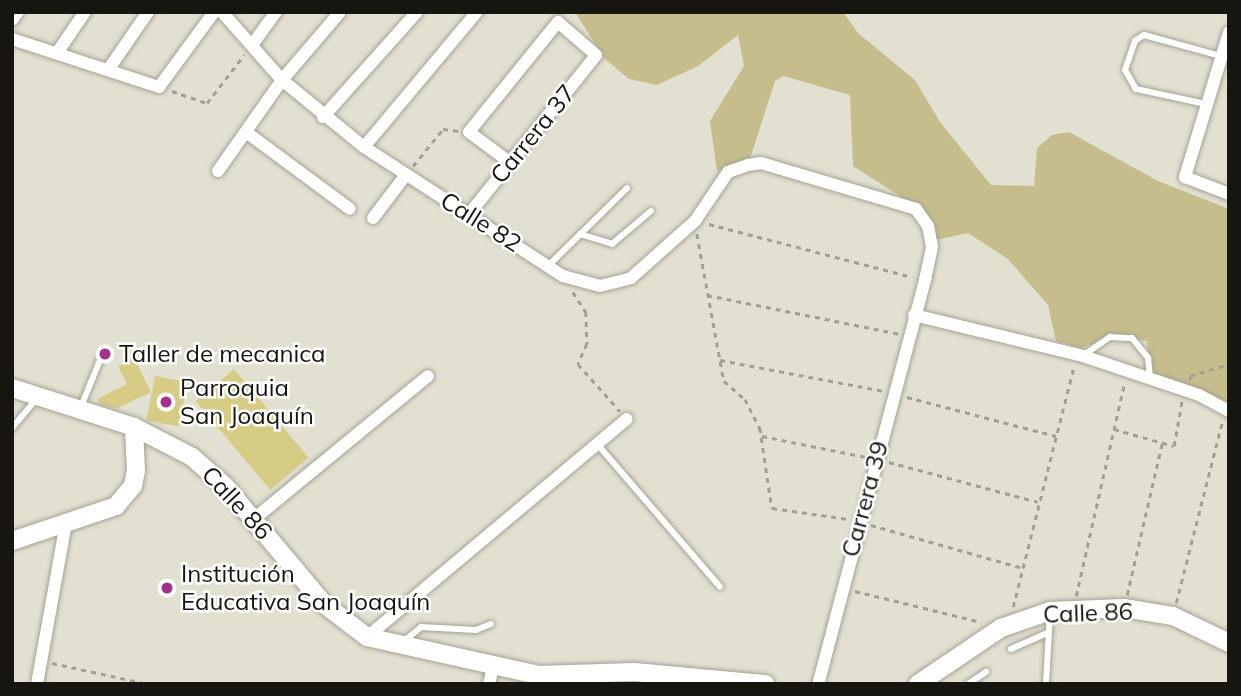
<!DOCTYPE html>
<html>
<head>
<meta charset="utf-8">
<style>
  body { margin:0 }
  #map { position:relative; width:1241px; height:696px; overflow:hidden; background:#e2e0d1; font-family:Mulish,sans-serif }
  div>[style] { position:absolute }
  .green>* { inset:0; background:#c5be8c }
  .building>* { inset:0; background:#d6cc86; transform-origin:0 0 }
  .path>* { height:2.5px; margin-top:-1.25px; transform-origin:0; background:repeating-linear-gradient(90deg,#a2a094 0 5px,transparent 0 10px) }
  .roads { filter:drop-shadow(0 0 2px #a5a394) drop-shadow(0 0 2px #a5a394) }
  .service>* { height:6px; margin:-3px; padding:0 3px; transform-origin:3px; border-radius:3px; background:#fff }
  .minor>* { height:12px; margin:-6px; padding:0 6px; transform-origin:6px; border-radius:6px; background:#fff }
  .secondary>* { height:18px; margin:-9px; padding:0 9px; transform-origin:9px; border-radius:9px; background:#fff }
  .dots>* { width:19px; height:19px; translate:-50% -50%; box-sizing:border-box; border:4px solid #fff; border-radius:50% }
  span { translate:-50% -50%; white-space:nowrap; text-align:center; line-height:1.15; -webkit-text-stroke:5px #fff; paint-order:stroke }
  .street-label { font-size:24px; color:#161510 }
  .poi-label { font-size:24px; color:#161510 }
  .left { translate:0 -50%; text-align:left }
  .frame { position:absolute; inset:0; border:14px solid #161510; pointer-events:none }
</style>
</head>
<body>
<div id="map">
  <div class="green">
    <div style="clip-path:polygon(575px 12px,843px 12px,858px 33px,915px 80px,940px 122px,991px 185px,1034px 186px,1037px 148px,1052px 135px,1069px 132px,1158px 181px,1229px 209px,1229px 405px,1150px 378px,1147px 341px,1110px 337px,1081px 348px,1056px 341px,1048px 305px,1008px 259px,968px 233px,936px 240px,926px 213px,853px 166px,850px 95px,783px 76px,775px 81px,748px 165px,717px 171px,710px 121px,744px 66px,738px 35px,698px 66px,657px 85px,629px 79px,604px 58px)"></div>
  </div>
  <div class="building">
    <div style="clip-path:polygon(134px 358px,151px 392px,116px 409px,100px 404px,97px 399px,127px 384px,118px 366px)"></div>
    <div style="left:234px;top:369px;width:116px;height:50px;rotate:50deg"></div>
    <div style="left:155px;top:376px;width:33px;height:45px;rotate:11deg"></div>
  </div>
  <div class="path">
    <div style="left:172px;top:91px;width:37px;rotate:19deg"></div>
    <div style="left:207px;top:103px;width:61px;rotate:-52.4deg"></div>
    <div style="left:413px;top:166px;width:48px;rotate:-51deg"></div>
    <div style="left:443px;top:129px;width:16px;rotate:7deg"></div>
    <div style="left:709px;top:224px;width:210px;rotate:14.6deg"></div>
    <div style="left:697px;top:234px;width:149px;rotate:79.6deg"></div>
    <div style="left:724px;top:381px;width:28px;rotate:41deg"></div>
    <div style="left:745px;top:399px;width:33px;rotate:63deg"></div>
    <div style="left:760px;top:428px;width:81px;rotate:81.5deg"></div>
    <div style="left:772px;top:508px;width:77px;rotate:8.2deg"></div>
    <div style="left:573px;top:292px;width:24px;rotate:57deg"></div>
    <div style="left:586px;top:312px;width:32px;rotate:88deg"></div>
    <div style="left:587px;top:344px;width:22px;rotate:114deg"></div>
    <div style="left:578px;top:364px;width:63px;rotate:48.2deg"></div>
    <div style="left:707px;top:295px;width:197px;rotate:11.4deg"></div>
    <div style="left:720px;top:360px;width:167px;rotate:10.7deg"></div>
    <div style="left:1190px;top:380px;width:4px;rotate:-90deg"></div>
    <div style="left:1190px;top:376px;width:41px;rotate:-17.1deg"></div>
    <div style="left:907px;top:397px;width:154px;rotate:14.7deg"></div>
    <div style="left:1114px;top:429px;width:62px;rotate:15.8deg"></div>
    <div style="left:1174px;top:446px;width:47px;rotate:-80.1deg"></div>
    <div style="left:762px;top:436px;width:106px;rotate:11.4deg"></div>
    <div style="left:889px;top:462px;width:154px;rotate:15deg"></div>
    <div style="left:871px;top:525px;width:158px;rotate:15.8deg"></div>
    <div style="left:855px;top:591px;width:130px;rotate:13.8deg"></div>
    <div style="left:1127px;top:595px;width:156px;rotate:-77deg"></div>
    <div style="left:1076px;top:596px;width:217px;rotate:-77.2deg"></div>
    <div style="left:1176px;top:603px;width:190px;rotate:-75.7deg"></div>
    <div style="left:1013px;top:607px;width:249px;rotate:-75.8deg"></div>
    <div style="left:52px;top:663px;width:98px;rotate:12.3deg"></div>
  </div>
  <div class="roads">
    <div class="service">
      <div style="left:1206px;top:104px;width:72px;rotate:-167.9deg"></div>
      <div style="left:1136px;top:89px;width:22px;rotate:-120deg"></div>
      <div style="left:1125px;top:70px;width:31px;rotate:-71deg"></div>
      <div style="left:1135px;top:41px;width:11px;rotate:-34deg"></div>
      <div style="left:1144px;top:35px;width:80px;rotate:15.3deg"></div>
      <div style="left:580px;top:234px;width:34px;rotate:17deg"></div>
      <div style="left:612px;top:244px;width:51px;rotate:-40.2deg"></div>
      <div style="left:548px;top:266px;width:111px;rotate:-44.6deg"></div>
      <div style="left:1084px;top:355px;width:32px;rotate:-35deg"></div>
      <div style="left:1110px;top:337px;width:22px;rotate:3deg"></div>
      <div style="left:1132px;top:338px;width:26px;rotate:51deg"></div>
      <div style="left:1148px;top:358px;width:20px;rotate:84deg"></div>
      <div style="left:80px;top:409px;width:58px;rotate:-67.8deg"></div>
      <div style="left:12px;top:428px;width:39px;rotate:-50deg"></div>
      <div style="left:598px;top:445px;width:187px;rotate:49.3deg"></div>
      <div style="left:404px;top:641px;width:22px;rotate:-39deg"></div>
      <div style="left:421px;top:627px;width:55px;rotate:3.1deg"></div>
      <div style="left:476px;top:630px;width:16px;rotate:-22deg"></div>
      <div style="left:1011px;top:649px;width:39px;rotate:-24deg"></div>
      <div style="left:968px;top:684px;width:22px;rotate:-34deg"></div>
      <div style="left:1046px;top:684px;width:72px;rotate:-86.8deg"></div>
    </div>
    <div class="minor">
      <div style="left:222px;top:12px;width:91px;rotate:48.6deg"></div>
      <div style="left:282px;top:80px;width:106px;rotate:39.3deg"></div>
      <div style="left:364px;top:147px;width:237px;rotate:33deg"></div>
      <div style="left:563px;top:276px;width:38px;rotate:15deg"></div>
      <div style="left:600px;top:286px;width:32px;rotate:-14deg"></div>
      <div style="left:631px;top:278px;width:86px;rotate:-41.7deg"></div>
      <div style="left:695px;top:221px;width:59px;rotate:-56deg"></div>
      <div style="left:728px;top:172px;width:21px;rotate:-19deg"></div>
      <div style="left:748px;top:165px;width:13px;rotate:-9deg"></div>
      <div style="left:761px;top:163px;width:162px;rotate:16.5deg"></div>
      <div style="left:916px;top:209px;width:21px;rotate:55deg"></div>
      <div style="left:928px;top:226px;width:21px;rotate:79deg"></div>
      <div style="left:932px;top:247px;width:34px;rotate:102deg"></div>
      <div style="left:925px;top:280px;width:418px;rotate:104.8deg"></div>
      <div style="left:12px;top:20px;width:10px;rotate:-53deg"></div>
      <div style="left:1229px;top:32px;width:152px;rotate:106.9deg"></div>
      <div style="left:1185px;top:177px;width:47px;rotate:21.1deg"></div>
      <div style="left:12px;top:39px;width:155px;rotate:18.1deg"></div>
      <div style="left:159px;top:87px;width:93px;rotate:-53.7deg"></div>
      <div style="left:252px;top:45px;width:41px;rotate:-54deg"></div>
      <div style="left:57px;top:53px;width:50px;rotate:-55.7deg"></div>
      <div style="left:108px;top:70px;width:70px;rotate:-55.4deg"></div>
      <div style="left:323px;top:117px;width:141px;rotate:-48.2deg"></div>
      <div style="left:246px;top:132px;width:129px;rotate:36.5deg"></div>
      <div style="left:364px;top:147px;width:176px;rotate:-50.1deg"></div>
      <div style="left:218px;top:171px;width:111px;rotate:-54.9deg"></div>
      <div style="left:282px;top:80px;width:89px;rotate:-49.5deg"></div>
      <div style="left:470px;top:213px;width:202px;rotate:-51.4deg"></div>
      <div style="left:596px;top:55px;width:50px;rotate:-139deg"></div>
      <div style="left:558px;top:22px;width:141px;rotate:129deg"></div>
      <div style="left:469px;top:132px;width:49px;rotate:36.6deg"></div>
      <div style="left:373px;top:218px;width:53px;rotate:-52.7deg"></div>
      <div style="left:914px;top:315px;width:174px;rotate:13.6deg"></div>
      <div style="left:1083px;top:356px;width:122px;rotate:18.6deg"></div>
      <div style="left:1199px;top:395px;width:34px;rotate:28deg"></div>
      <div style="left:254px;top:519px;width:225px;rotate:-39.4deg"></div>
      <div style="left:367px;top:637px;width:339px;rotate:-40deg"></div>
      <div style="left:37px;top:684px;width:164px;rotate:-79.8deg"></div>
      <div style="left:489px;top:684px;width:16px;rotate:-76deg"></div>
    </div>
    <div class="secondary">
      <div style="left:12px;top:388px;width:128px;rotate:17.7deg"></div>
      <div style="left:134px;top:427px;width:65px;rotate:27.3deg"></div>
      <div style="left:192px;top:457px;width:44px;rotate:41.3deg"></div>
      <div style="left:225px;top:486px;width:154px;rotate:50deg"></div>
      <div style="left:324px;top:604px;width:54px;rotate:37.5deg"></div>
      <div style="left:367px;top:637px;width:175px;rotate:12.5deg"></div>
      <div style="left:538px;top:675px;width:97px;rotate:-1.8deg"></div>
      <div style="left:635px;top:672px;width:131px;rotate:5.3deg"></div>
      <div style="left:12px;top:541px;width:110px;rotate:-18.6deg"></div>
      <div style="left:116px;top:506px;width:26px;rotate:-50deg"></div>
      <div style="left:133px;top:486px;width:15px;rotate:-79deg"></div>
      <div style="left:136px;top:471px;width:44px;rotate:-92.6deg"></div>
      <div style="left:918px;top:684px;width:100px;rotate:-34deg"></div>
      <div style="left:1001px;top:628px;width:52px;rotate:-19.1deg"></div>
      <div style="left:1050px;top:611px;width:74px;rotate:-2.3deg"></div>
      <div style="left:1124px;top:608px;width:50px;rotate:9.3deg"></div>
      <div style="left:1173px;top:616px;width:62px;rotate:25.7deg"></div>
    </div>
  </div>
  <div class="dots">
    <div style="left:105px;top:354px;background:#a53089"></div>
    <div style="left:166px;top:402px;background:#a53089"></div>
    <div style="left:167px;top:588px;background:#a53089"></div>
  </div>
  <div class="street-label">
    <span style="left:533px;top:134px;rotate:-51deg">Carrera 37</span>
    <span style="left:481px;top:222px;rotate:32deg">Calle 82</span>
    <span style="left:865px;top:499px;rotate:-75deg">Carrera 39</span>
    <span style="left:237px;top:503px;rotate:47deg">Calle 86</span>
    <span style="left:1088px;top:613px;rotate:-2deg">Calle 86</span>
  </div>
  <div class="poi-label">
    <span class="left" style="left:119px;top:354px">Taller de mecanica</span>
    <span class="left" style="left:180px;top:402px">Parroquia<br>San Joaquín</span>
    <span class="left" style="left:181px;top:588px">Institución<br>Educativa San Joaquín</span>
  </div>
  <div class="frame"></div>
</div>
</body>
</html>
